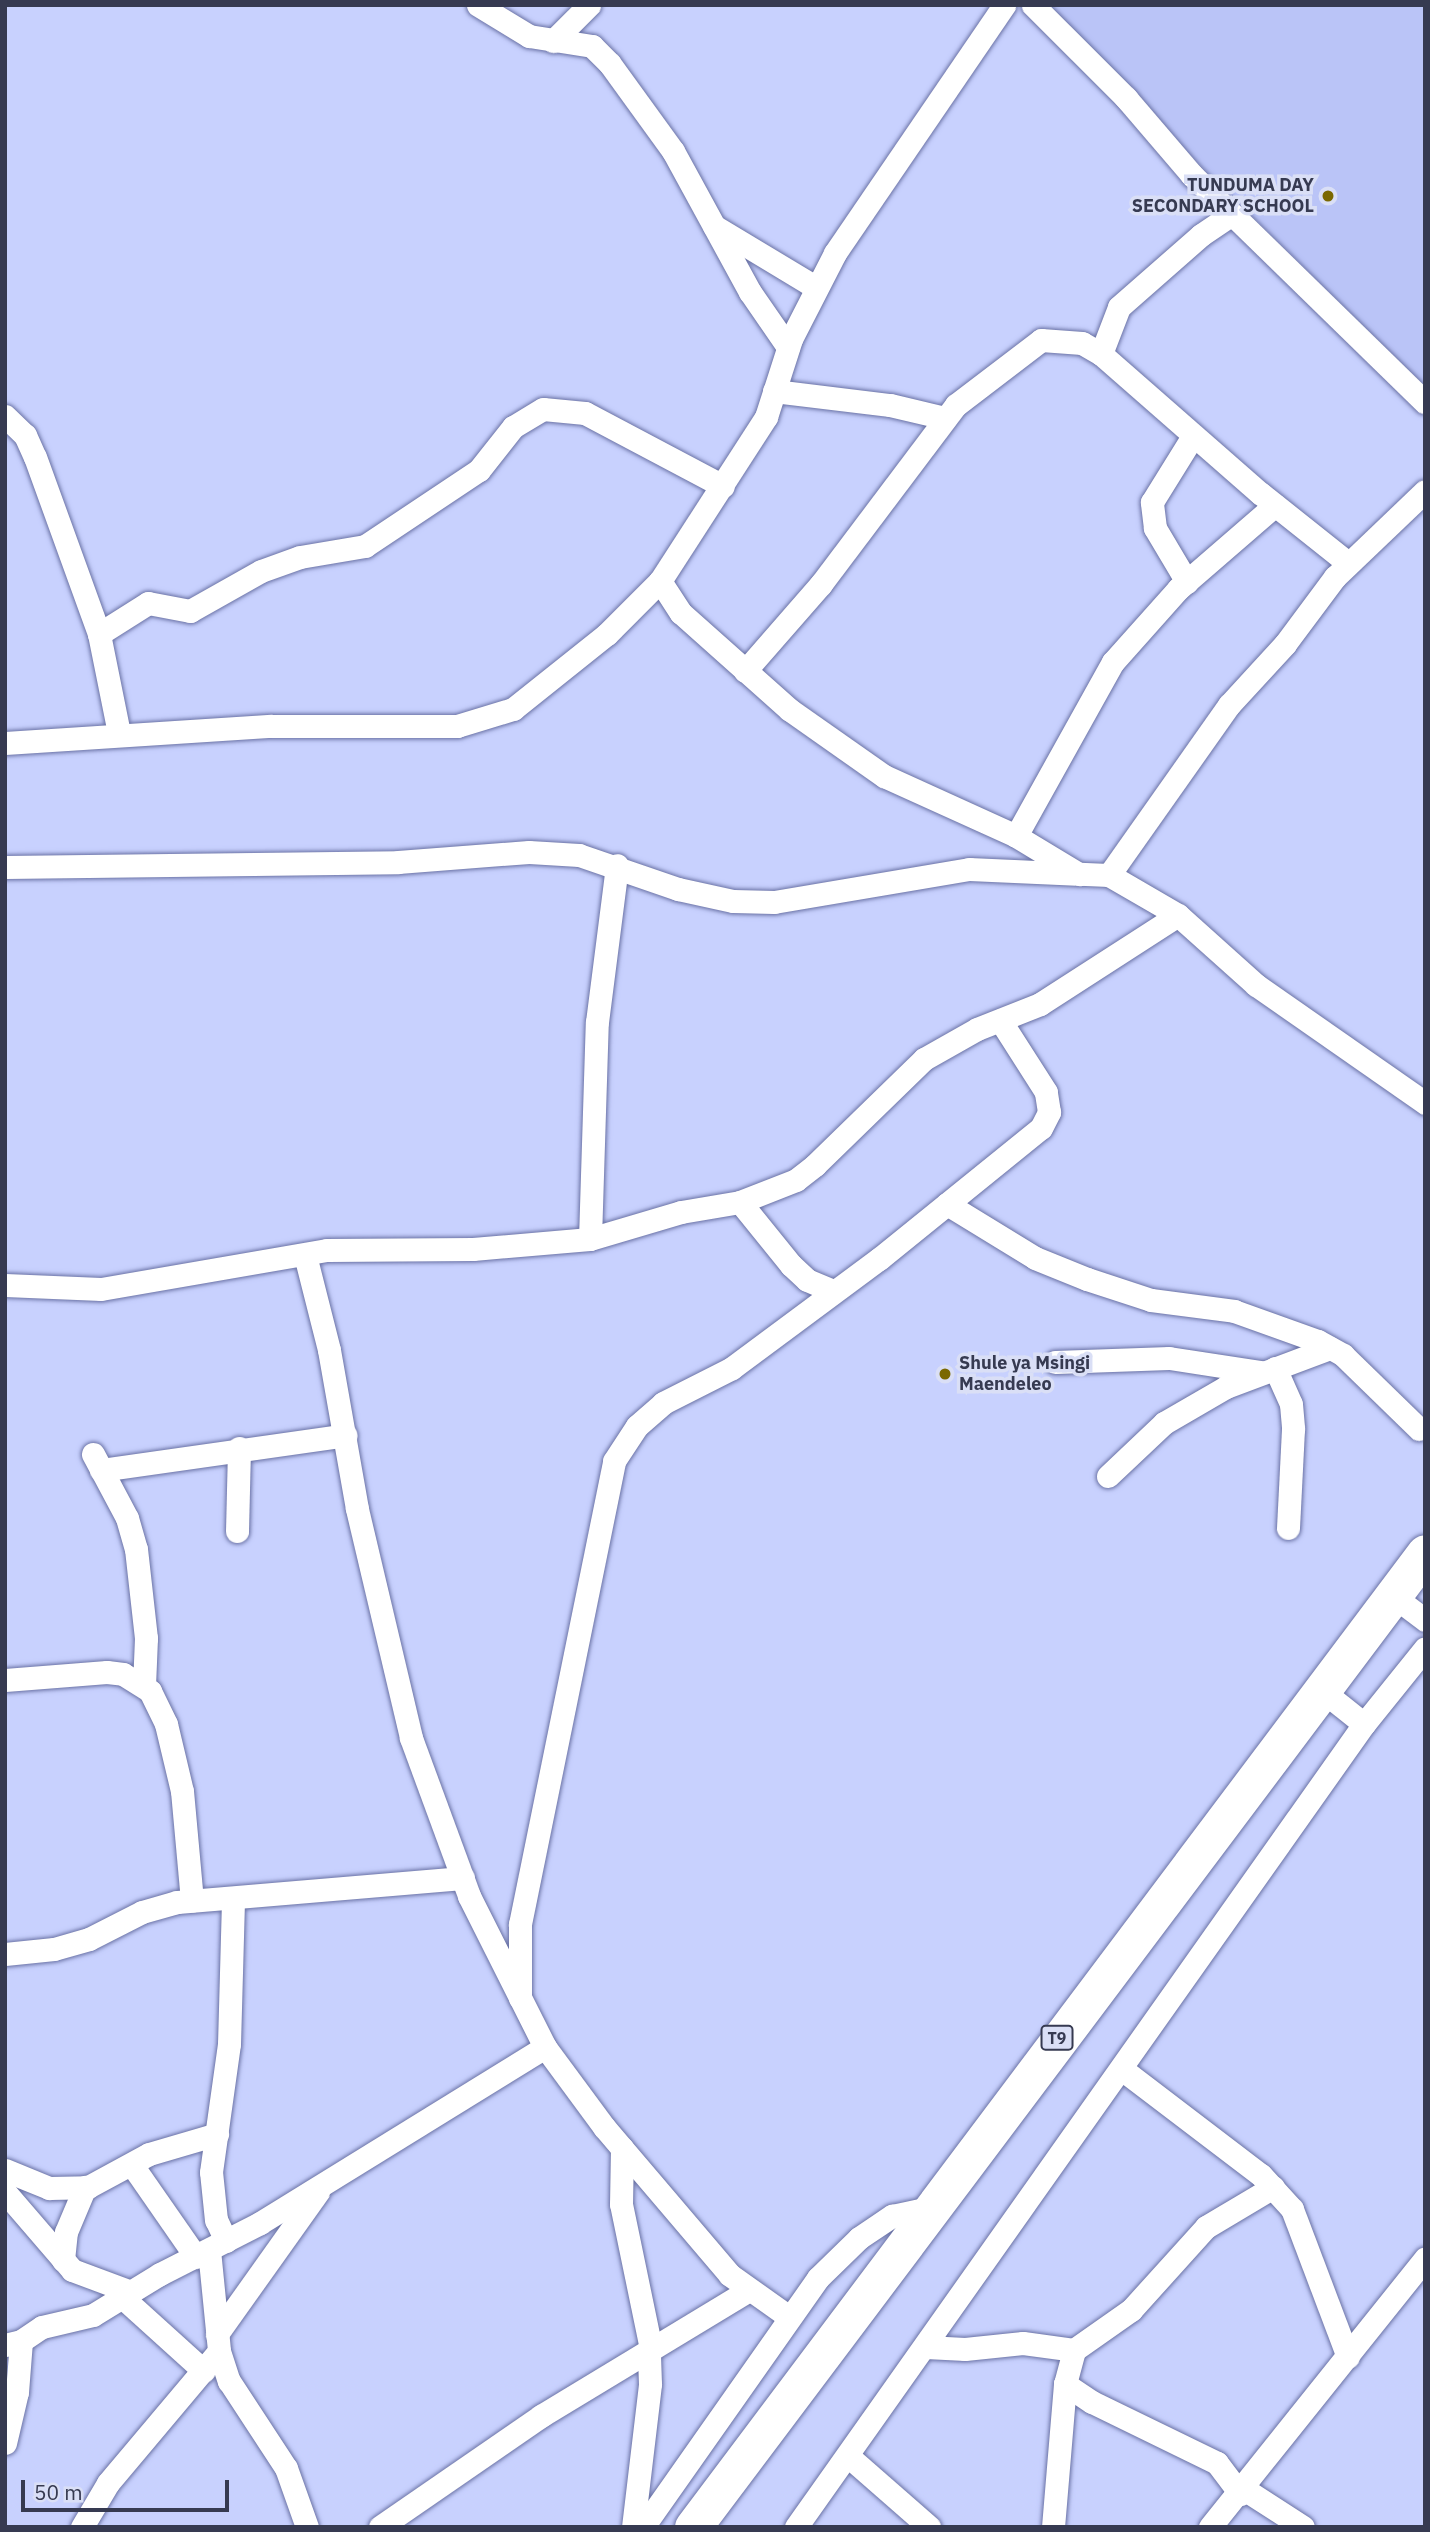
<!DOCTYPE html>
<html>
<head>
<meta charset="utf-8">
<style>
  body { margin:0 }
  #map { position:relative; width:1430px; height:2532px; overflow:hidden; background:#c8d1fe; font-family:"IBM Plex Sans",sans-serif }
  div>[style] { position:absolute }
  .built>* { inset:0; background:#bac4f7 }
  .roads { filter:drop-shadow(0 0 2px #6a72a5) drop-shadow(0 0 2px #6a72a5) }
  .minor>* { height:23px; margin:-11.5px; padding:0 11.5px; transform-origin:11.5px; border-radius:11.5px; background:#fff }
  .trunk>* { height:37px; margin:-18.5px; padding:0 18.5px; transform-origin:18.5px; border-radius:18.5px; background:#fff }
  .dots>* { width:19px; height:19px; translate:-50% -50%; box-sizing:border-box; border:4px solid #dadff6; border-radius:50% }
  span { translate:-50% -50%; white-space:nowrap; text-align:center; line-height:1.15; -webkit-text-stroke:7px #dadff6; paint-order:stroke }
  .shield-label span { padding:2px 5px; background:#dadff6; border:2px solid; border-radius:5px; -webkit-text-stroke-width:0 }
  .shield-label { font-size:16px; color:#363a51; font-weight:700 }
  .poi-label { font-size:18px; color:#363a51; font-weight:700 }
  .right { translate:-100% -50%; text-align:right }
  .left { translate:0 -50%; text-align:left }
  .frame { position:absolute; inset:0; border:7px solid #363a51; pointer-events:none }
  .scale { position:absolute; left:21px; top:2480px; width:208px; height:32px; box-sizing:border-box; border:4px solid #363a51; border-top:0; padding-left:9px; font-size:21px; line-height:24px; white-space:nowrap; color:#363a51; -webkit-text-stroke:5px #dadff6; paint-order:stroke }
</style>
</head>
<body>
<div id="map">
  <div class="built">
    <div style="clip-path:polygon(1038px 5px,1425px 5px,1425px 386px)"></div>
  </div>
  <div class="roads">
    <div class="minor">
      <div style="left:478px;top:5px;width:60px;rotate:31.3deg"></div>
      <div style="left:529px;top:36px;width:64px;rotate:9deg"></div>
      <div style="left:592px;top:46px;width:25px;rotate:45deg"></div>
      <div style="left:610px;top:64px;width:107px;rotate:54.1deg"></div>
      <div style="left:673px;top:151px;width:161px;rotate:61.4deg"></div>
      <div style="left:750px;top:292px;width:67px;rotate:55.4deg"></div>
      <div style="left:1033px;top:5px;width:132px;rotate:45deg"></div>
      <div style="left:1126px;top:98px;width:101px;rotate:49.4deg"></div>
      <div style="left:1192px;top:175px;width:325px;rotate:44.3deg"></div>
      <div style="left:553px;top:41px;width:51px;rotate:-45deg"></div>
      <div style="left:714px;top:226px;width:118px;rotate:31.1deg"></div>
      <div style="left:1101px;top:354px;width:50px;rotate:-69deg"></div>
      <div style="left:1119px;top:307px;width:109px;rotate:-41.3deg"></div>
      <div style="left:1201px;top:235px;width:37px;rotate:-34deg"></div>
      <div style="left:774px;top:391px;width:117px;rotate:6.9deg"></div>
      <div style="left:890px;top:405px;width:57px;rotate:13.3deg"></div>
      <div style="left:5px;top:416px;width:28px;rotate:44deg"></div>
      <div style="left:25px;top:435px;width:24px;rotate:66deg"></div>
      <div style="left:35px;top:457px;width:188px;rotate:70.1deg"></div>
      <div style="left:99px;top:634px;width:101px;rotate:78.6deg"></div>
      <div style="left:660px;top:581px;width:38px;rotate:57deg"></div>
      <div style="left:681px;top:613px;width:146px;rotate:41.7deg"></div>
      <div style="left:790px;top:710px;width:115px;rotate:35.1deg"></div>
      <div style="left:884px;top:776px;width:145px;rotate:24.4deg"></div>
      <div style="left:1016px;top:836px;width:74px;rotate:31.1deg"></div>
      <div style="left:1187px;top:582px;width:63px;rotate:-120.7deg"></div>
      <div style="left:1155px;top:528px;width:26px;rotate:-97deg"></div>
      <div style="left:1152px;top:502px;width:78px;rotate:-58.2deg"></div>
      <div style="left:99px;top:634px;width:58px;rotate:-32.3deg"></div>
      <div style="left:148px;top:603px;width:43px;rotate:10.8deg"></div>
      <div style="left:190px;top:611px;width:81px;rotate:-29.4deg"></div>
      <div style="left:261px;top:571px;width:41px;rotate:-19.7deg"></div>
      <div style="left:300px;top:557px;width:66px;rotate:-9.6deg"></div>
      <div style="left:365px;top:546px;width:137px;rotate:-33.7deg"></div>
      <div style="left:479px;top:470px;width:55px;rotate:-51.7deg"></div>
      <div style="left:513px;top:427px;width:35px;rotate:-31deg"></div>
      <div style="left:543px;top:409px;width:42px;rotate:5.4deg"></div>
      <div style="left:585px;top:413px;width:156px;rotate:27.9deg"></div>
      <div style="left:745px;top:671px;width:116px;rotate:-48.9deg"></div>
      <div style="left:821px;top:584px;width:224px;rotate:-53deg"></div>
      <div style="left:956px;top:405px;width:107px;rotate:-37.4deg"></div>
      <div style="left:1041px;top:340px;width:41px;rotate:4.2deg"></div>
      <div style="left:1082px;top:343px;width:22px;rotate:30deg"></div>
      <div style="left:1101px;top:354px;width:211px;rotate:41.2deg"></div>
      <div style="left:1260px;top:493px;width:112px;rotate:38.5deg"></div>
      <div style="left:5px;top:743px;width:267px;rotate:-3.7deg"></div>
      <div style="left:271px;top:726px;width:186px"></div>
      <div style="left:457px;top:726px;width:59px;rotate:-16.9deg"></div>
      <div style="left:513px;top:709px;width:120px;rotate:-38.6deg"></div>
      <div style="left:607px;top:634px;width:75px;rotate:-45deg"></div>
      <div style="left:660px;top:581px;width:195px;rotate:-57.1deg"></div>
      <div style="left:766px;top:417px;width:82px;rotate:-72.2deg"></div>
      <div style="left:791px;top:339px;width:97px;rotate:-62.9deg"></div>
      <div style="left:835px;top:253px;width:300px;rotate:-55.7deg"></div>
      <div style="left:1016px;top:836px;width:199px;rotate:-60.9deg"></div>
      <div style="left:1113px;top:662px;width:98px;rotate:-48.3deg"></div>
      <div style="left:1178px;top:589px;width:128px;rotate:-40.9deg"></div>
      <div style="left:5px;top:867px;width:393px;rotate:-0.7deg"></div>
      <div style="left:398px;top:862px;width:131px;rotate:-4.4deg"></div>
      <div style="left:529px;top:852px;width:50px;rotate:3.4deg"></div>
      <div style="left:579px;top:855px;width:105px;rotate:19deg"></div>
      <div style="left:678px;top:889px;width:56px;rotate:12.3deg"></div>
      <div style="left:733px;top:901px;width:41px;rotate:1.4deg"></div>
      <div style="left:774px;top:902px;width:198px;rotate:-9.6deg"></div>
      <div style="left:969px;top:869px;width:140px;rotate:2.5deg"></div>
      <div style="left:1109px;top:875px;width:80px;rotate:30.1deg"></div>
      <div style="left:1178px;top:915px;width:105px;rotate:41.9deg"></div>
      <div style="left:1256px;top:985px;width:206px;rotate:34.9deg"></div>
      <div style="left:1109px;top:875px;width:208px;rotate:-54.8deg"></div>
      <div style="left:1229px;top:705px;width:83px;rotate:-47.4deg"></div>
      <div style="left:1285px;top:644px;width:84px;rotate:-53.3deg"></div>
      <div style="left:1335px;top:577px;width:124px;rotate:-43.7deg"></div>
      <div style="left:740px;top:1202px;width:81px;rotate:51deg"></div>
      <div style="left:791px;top:1265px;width:22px;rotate:43deg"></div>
      <div style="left:807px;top:1280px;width:28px;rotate:23deg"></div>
      <div style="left:947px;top:1204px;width:103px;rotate:31.5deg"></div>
      <div style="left:1035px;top:1258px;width:56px;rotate:22deg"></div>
      <div style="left:1087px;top:1279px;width:67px;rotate:18.2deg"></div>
      <div style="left:1151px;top:1300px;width:84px;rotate:7.5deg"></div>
      <div style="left:1234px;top:1311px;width:89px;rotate:19.7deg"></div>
      <div style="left:1318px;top:1341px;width:29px;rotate:29deg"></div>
      <div style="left:1343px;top:1355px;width:106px;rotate:44.2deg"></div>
      <div style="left:590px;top:1239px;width:217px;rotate:-88.2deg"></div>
      <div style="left:597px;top:1022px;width:158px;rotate:-82.7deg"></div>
      <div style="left:305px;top:1255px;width:98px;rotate:75.8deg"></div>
      <div style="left:329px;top:1350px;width:161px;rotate:80deg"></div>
      <div style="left:357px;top:1509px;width:235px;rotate:76.7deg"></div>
      <div style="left:411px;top:1738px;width:168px;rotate:69.8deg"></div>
      <div style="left:469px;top:1896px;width:169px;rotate:63.3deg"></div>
      <div style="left:545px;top:2047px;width:99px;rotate:53.6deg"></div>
      <div style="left:604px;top:2127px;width:194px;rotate:49.6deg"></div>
      <div style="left:730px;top:2275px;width:72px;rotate:35.4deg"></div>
      <div style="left:5px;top:1285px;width:96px;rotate:2.4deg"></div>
      <div style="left:101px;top:1289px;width:229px;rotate:-9.8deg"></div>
      <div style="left:327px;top:1250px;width:146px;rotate:-0.4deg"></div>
      <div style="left:473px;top:1249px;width:117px;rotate:-4.9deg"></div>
      <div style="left:590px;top:1239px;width:95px;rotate:-16.5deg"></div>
      <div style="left:681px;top:1212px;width:60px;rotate:-9.6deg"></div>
      <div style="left:740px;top:1202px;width:60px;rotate:-21.4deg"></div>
      <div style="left:796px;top:1180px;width:24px;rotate:-38deg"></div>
      <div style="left:815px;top:1165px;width:152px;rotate:-44.2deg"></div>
      <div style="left:924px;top:1059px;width:61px;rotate:-29.5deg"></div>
      <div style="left:977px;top:1029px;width:68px;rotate:-21.6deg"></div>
      <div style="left:1040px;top:1004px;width:164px;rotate:-32.8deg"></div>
      <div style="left:1055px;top:1362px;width:114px;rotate:-2deg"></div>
      <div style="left:1169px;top:1358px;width:93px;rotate:8.7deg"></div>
      <div style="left:1275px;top:1368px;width:39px;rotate:66deg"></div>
      <div style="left:1291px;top:1404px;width:25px;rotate:85deg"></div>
      <div style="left:1293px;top:1429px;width:99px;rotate:92.9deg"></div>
      <div style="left:93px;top:1454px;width:72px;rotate:62deg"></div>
      <div style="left:127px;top:1518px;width:32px;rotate:74deg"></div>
      <div style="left:136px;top:1549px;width:90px;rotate:83.6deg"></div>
      <div style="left:146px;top:1638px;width:48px;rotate:92.4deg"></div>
      <div style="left:101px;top:1470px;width:247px;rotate:-8.1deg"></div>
      <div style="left:1108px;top:1476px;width:77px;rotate:-43.4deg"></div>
      <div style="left:1164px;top:1423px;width:72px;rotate:-30.1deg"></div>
      <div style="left:1226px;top:1387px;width:111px;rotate:-20.6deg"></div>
      <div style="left:237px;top:1531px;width:83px;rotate:-88.6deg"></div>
      <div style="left:1392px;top:1595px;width:41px;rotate:37.1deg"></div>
      <div style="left:5px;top:1680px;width:102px;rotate:-4.5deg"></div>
      <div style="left:107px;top:1672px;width:16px;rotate:7deg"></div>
      <div style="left:123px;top:1674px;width:32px;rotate:32deg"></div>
      <div style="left:150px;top:1691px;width:37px;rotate:64deg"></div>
      <div style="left:166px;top:1724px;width:69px;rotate:76.6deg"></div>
      <div style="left:182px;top:1791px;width:110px;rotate:84.8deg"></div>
      <div style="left:1320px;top:1689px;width:56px;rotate:38.5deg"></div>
      <div style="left:5px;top:1954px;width:49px;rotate:-5.8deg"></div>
      <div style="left:54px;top:1949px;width:36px;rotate:-16deg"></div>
      <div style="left:89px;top:1939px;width:59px;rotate:-27deg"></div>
      <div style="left:142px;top:1912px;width:36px;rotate:-16deg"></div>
      <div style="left:177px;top:1902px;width:287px;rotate:-4.8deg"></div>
      <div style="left:520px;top:1998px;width:74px;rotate:-90deg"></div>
      <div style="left:520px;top:1924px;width:472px;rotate:-78.5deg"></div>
      <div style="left:614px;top:1461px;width:42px;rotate:-56.7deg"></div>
      <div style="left:637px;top:1426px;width:35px;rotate:-41deg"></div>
      <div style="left:663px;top:1403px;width:77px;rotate:-26.9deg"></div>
      <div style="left:732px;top:1368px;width:183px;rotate:-36.6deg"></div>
      <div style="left:879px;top:1259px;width:208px;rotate:-39deg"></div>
      <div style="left:1041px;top:1128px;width:18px;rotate:-63deg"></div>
      <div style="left:1049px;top:1112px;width:20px;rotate:-99deg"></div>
      <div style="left:1046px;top:1092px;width:85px;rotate:-122.6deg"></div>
      <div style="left:1123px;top:2070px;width:173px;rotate:37.3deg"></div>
      <div style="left:1261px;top:2175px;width:46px;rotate:47.6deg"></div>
      <div style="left:1292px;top:2209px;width:158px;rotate:69.3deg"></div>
      <div style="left:622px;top:2148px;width:56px;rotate:91deg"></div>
      <div style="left:621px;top:2204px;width:148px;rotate:78.3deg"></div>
      <div style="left:132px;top:2165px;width:112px;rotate:55.2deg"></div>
      <div style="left:5px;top:2170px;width:48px;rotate:22.2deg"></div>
      <div style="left:49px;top:2188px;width:39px;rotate:-1deg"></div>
      <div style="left:88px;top:2187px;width:69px;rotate:-28.4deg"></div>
      <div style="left:149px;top:2154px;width:71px;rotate:-16.4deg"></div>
      <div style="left:5px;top:2192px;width:103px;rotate:49.3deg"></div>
      <div style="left:72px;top:2270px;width:63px;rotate:20.4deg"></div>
      <div style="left:226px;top:2241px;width:23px;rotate:-115deg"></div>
      <div style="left:216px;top:2220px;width:48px;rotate:-95.9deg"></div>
      <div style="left:211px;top:2172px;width:129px;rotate:-82deg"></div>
      <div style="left:229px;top:2044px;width:146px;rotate:-88.4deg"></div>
      <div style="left:209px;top:2250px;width:101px;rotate:84.3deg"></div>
      <div style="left:219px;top:2351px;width:32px;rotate:72deg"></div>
      <div style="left:229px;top:2381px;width:104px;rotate:56.8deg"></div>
      <div style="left:286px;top:2468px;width:63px;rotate:70.4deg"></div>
      <div style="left:63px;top:2260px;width:28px;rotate:-84deg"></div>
      <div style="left:66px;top:2232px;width:49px;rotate:-67.1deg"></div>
      <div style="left:122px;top:2297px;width:110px;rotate:42.1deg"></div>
      <div style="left:217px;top:2334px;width:174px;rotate:-54.6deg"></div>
      <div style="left:5px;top:2345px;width:16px;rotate:-14deg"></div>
      <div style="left:21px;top:2341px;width:25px;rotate:-34deg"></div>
      <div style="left:42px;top:2327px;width:52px;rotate:-13.2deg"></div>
      <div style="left:93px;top:2315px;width:79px;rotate:-31.5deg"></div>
      <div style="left:160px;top:2274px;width:112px;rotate:-27deg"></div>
      <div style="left:260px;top:2223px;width:335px;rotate:-31.7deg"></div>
      <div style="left:926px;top:2347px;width:39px;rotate:3deg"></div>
      <div style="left:965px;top:2349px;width:58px;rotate:-5.9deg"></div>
      <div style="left:1023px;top:2343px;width:51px;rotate:7.8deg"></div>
      <div style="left:1074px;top:2350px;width:70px;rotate:-35.1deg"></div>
      <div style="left:1131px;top:2310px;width:112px;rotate:-47.9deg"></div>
      <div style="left:1206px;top:2227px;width:78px;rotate:-30.8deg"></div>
      <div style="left:1065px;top:2384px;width:32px;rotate:34deg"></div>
      <div style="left:1092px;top:2402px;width:139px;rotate:26deg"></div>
      <div style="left:1217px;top:2463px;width:39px;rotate:53deg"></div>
      <div style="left:5px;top:2443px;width:52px;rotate:-76.8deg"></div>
      <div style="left:17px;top:2392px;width:51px;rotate:-85.5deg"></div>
      <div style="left:848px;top:2456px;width:108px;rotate:41.2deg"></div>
      <div style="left:1244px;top:2489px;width:70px;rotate:32.8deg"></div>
      <div style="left:82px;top:2527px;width:51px;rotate:-59.4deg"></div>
      <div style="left:108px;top:2483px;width:172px;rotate:-49.9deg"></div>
      <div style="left:380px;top:2527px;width:196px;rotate:-34.6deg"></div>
      <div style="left:541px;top:2416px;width:243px;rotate:-31.2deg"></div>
      <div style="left:633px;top:2527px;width:144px;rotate:-83.2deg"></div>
      <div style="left:650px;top:2384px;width:33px;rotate:-92deg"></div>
      <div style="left:643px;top:2527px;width:304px;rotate:-54.9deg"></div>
      <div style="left:818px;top:2278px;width:57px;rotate:-44.3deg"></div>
      <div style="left:859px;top:2238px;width:40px;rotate:-34deg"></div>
      <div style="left:892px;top:2216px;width:38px;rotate:-12deg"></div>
      <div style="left:796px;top:2527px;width:984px;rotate:-54.73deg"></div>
      <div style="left:1364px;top:1724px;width:97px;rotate:-51.2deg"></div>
      <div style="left:1053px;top:2527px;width:144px;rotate:-85.2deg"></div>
      <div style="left:1065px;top:2384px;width:35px;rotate:-75deg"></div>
      <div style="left:1210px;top:2527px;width:344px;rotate:-51.3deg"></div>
    </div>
    <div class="trunk">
      <div style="left:693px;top:2527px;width:1218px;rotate:-53.07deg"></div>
    </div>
  </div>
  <div class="dots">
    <div style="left:1328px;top:196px;background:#7b6800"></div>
    <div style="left:945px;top:1374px;background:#7b6800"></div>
  </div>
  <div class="shield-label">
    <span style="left:1057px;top:2038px">T9</span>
  </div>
  <div class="poi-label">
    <span class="right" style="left:1314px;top:196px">TUNDUMA DAY<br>SECONDARY SCHOOL</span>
    <span class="left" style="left:959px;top:1374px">Shule ya Msingi<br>Maendeleo</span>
  </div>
  <div class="frame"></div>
  <div class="scale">50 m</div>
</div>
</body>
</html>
